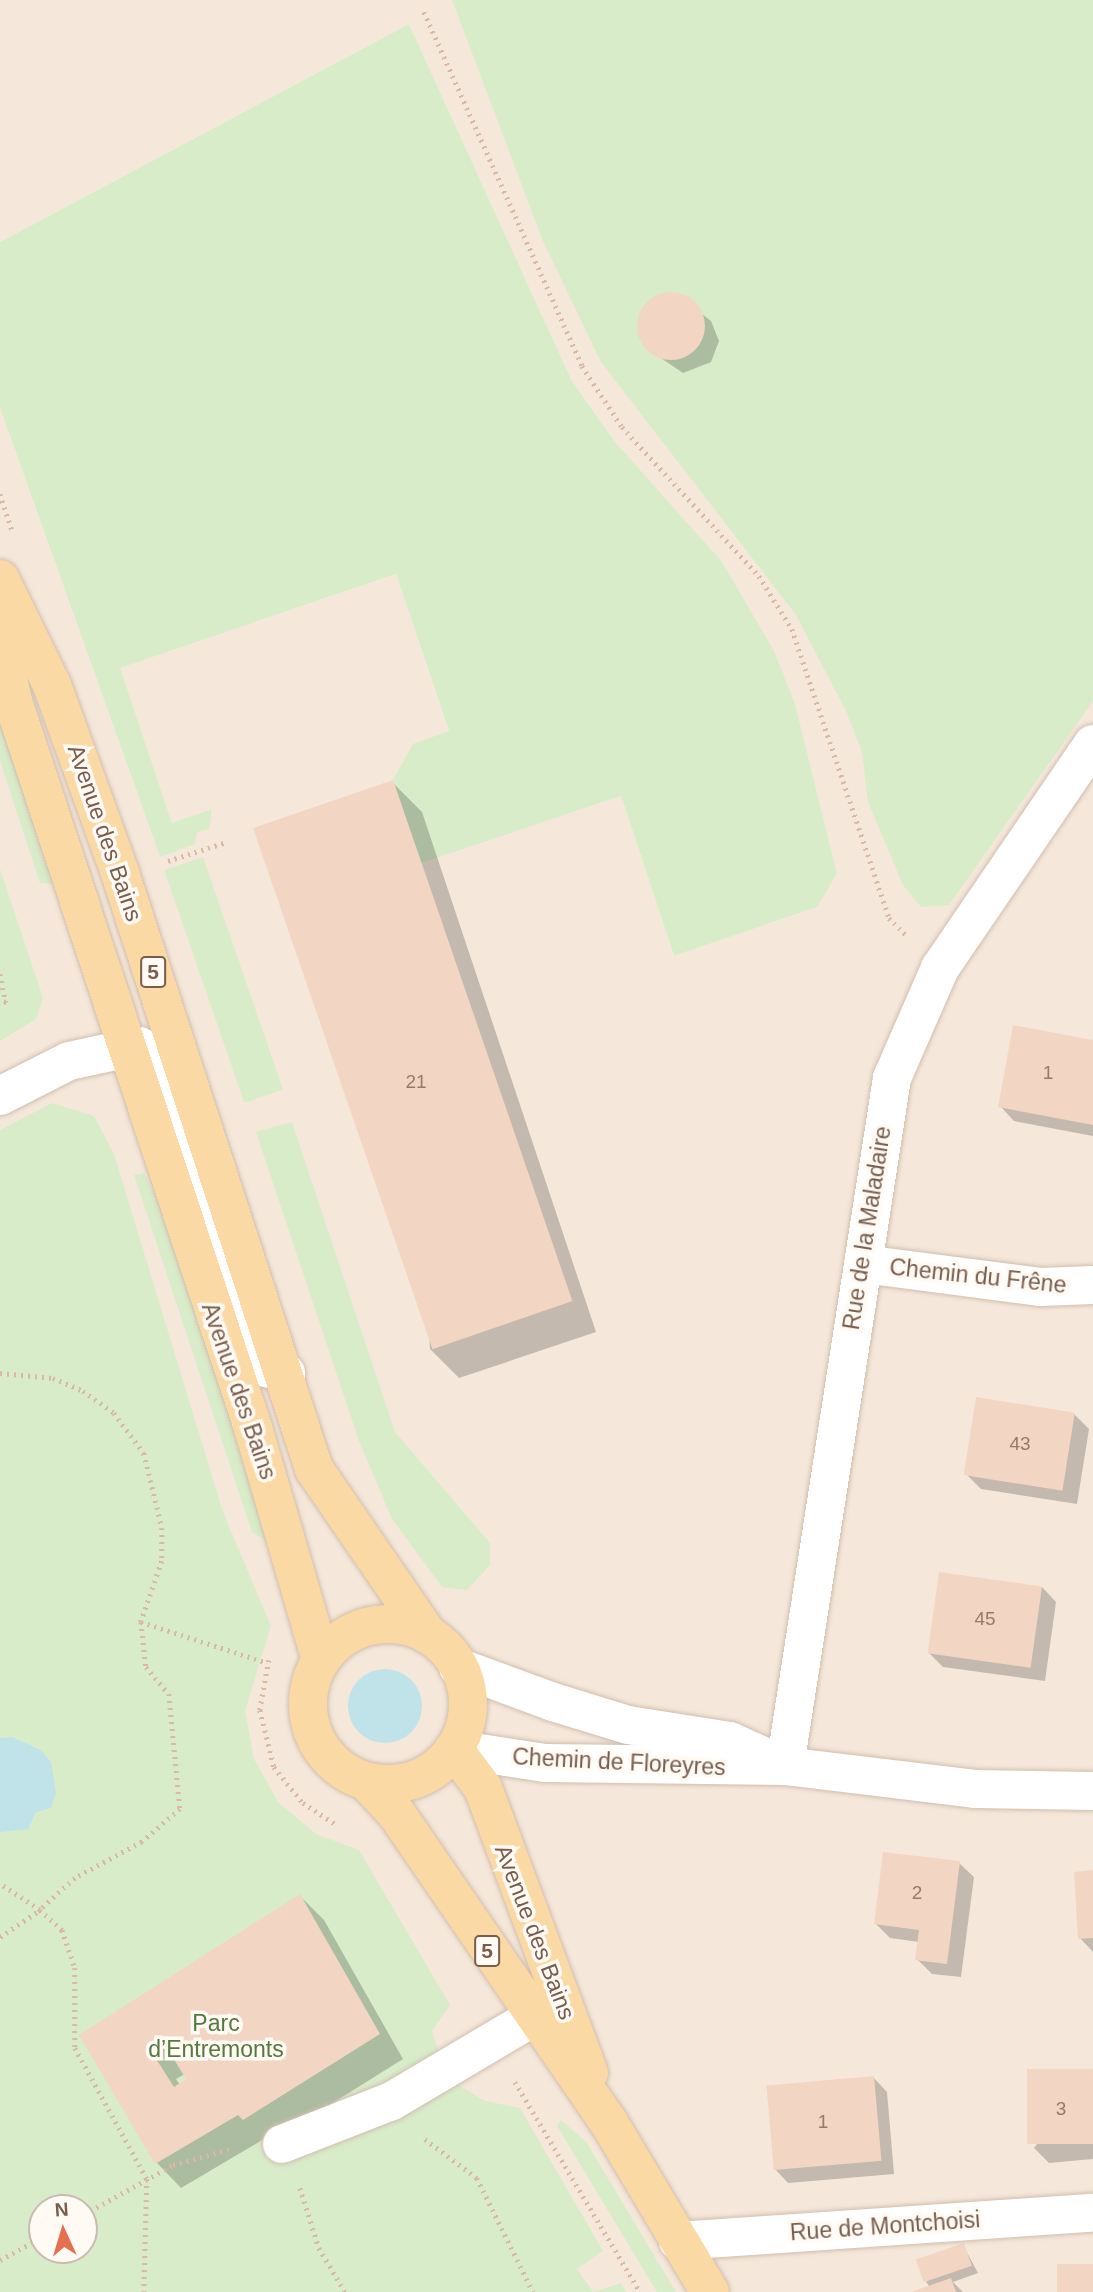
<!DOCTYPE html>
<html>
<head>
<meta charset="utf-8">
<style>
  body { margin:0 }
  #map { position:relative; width:1093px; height:2292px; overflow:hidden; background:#fdf6ec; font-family:Arial,sans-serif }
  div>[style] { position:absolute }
  .residential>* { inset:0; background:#f5e8da }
  .green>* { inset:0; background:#d8ecc9; transform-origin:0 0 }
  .water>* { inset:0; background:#bfe3e8 }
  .round { border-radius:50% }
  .shadow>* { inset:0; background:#0003 }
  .building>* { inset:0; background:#f3d5c3; transform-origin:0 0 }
  .path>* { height:4.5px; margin-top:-2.25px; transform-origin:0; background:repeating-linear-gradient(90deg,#d9b8a5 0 2px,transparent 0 7px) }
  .roads { filter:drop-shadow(0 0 2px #d1beb0) drop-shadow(0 0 2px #d1beb0) }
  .minor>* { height:38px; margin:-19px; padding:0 19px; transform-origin:19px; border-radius:19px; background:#fff }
  .major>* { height:38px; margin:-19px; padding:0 19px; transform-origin:19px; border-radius:19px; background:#fbd9a5 }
  .major>.ring { margin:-19px; padding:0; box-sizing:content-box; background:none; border:38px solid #fbd9a5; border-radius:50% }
  span { translate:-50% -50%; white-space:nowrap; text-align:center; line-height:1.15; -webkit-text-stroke:7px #fffaf3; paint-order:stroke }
  .number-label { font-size:19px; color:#987a6a }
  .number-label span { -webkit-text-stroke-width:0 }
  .shield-label span { padding:2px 5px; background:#fffaf3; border:2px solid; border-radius:5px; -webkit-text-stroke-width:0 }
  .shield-label { font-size:21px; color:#7a5c4d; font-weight:700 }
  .street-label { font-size:23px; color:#7a5c4d }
  .park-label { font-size:23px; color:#537a41 }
  .north { position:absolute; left:28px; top:2194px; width:70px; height:70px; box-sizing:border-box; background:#fffaf3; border:2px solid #cabbb1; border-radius:50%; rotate:356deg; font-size:19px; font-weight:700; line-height:28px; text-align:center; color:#7a5c4d }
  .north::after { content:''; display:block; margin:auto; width:24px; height:32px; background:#e76f51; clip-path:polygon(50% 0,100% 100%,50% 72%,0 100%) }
</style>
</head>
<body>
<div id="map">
  <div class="residential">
    <div style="clip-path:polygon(evenodd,0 0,1093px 0,1093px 2292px,0 2292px,0 408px,160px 857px,197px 831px,213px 810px,172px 823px,119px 668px,396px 574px,449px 731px,421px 862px,621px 796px,674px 956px,816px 907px,837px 874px,615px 442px,572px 381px,409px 24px,0 242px,0 0,42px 2208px,84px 2208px,84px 2250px,42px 2250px,42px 2208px)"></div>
  </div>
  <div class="green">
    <div style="clip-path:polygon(452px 0,1093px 0,1093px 701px,949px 905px,921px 907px,903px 885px,868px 802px,862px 752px,846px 711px,796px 615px,601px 362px,542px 239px)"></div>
    <div style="clip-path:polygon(409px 24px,572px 381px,615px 442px,722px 562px,774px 651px,795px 704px,837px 874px,817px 907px,674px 956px,621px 796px,421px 863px,393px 780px,413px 744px,449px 731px,396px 574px,120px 668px,172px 823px,212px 809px,209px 829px,197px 832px,195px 844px,160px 857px,0 408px,0 242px)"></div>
    <div style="clip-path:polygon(0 697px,57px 882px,52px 884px,40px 883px,0 761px)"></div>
    <div style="left:203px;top:857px;width:246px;height:41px;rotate:71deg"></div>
    <div style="clip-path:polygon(0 869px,43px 998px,36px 1019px,0 1041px)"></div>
    <div style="clip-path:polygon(evenodd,52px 1103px,94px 1116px,114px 1154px,223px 1512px,271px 1626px,245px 1711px,254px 1759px,278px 1802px,316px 1834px,359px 1850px,450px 2005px,432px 2031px,442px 2061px,458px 2085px,485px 2101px,520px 2108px,603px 2251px,577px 2269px,593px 2292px,621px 2283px,626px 2292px,0 2292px,0 1130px,52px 1103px,42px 2208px,84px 2208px,84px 2250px,42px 2250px,42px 2208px)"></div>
    <div style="clip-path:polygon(292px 1122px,395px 1432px,490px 1543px,490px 1565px,467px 1590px,442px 1587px,392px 1519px,359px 1441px,256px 1132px)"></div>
    <div style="clip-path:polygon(144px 1173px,159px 1203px,274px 1546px,252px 1532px,134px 1175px)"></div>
    <div style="clip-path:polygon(561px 2120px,587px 2143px,676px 2292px,657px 2292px,557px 2126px)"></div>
  </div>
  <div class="water">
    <div class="round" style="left:348px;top:1669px;width:74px;height:74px"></div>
    <div style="clip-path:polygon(12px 1737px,41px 1750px,51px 1762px,56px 1793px,51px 1808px,36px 1812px,28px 1829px,0 1832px,0 1738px)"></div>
  </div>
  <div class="shadow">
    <div style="clip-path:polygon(678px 295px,711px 321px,719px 341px,711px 362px,683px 373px,649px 350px,639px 322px,648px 304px)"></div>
    <div style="clip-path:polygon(392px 782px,422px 812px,596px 1332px,459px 1378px,430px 1349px)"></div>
    <div style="clip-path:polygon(1093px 1042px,1093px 1136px,1014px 1121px,1000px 1106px)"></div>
    <div style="clip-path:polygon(1074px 1414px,1089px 1429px,1077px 1504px,981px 1489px,967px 1475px)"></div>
    <div style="clip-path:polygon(1042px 1587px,1056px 1602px,1045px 1681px,943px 1667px,929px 1653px)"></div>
    <div style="clip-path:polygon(959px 1863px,974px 1877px,961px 1977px,932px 1974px,917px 1959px,919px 1942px,890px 1938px,876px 1924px)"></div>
    <div style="clip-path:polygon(1093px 1872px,1093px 1952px,1080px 1938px)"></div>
    <div style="clip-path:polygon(evenodd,300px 1896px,324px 1920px,403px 2059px,269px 2143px,264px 2139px,181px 2188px,157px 2163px,81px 2035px,300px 1896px,185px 2074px,188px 2079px,180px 2085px,176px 2079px,185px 2074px)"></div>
    <div style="clip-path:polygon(1093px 2071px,1093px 2159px,1049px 2163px,1034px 2148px)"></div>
    <div style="clip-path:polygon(873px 2077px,887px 2092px,894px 2174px,788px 2183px,774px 2168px)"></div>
    <div style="clip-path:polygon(963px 2245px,978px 2273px,953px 2282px,963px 2292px,915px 2292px,930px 2287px,926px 2282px)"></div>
  </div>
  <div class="building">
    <div class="round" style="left:637px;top:292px;width:68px;height:68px"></div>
    <div style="left:393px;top:780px;width:551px;height:148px;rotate:71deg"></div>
    <div style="clip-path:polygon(1013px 1025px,1093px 1040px,1093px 1125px,998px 1107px)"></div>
    <div style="left:976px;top:1397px;width:100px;height:79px;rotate:9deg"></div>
    <div style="left:939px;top:1572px;width:104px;height:82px;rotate:8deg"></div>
    <div style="clip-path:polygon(883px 1852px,960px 1861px,947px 1964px,915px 1960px,919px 1930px,874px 1924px)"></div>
    <div style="clip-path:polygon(1093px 1870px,1093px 1938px,1078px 1939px,1074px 1872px)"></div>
    <div style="clip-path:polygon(evenodd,300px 1894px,380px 2034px,243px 2120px,238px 2115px,155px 2164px,79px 2035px,300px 1894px,171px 2043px,170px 2053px,186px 2079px,174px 2087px,153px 2054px,171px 2043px)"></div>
    <div style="left:1093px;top:2069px;width:75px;height:66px;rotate:90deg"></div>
    <div style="left:874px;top:2076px;width:85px;height:108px;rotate:85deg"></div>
    <div style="left:964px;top:2243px;width:24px;height:51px;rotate:71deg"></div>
    <div style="left:1093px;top:2264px;width:28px;height:36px;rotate:90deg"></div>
    <div style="clip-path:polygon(951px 2278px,956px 2292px,911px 2292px)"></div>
  </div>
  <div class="path">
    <div style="left:424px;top:12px;width:388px;rotate:65.9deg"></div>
    <div style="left:582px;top:366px;width:73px;rotate:56.7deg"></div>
    <div style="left:622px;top:427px;width:202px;rotate:47.4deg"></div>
    <div style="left:759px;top:576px;width:62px;rotate:58.1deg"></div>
    <div style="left:792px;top:629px;width:305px;rotate:71.4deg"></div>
    <div style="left:889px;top:918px;width:23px;rotate:45deg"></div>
    <div style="left:0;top:494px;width:41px;rotate:71.6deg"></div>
    <div style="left:168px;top:861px;width:62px;rotate:-17.9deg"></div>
    <div style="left:0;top:974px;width:29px;rotate:78deg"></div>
    <div style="left:6px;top:1002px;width:6px;rotate:171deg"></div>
    <div style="left:0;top:1373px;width:53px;rotate:5.4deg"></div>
    <div style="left:53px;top:1378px;width:33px;rotate:23deg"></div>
    <div style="left:83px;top:1391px;width:38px;rotate:35deg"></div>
    <div style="left:114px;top:1413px;width:50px;rotate:53.1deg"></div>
    <div style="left:144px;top:1453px;width:77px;rotate:76.5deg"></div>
    <div style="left:162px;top:1528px;width:33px;rotate:90deg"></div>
    <div style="left:162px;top:1561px;width:65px;rotate:109deg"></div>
    <div style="left:141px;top:1622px;width:45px;rotate:83.7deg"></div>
    <div style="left:146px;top:1667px;width:35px;rotate:50deg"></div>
    <div style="left:169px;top:1694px;width:116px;rotate:84.5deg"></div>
    <div style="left:180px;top:1809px;width:50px;rotate:139deg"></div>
    <div style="left:142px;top:1842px;width:76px;rotate:151.8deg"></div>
    <div style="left:75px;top:1878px;width:47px;rotate:137.6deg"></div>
    <div style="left:40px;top:1910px;width:48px;rotate:-147deg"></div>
    <div style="left:141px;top:1622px;width:133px;rotate:17.9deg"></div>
    <div style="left:269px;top:1660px;width:51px;rotate:100.2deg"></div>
    <div style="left:260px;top:1710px;width:59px;rotate:76.2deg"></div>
    <div style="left:274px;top:1767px;width:46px;rotate:51.1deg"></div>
    <div style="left:303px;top:1803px;width:40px;rotate:32.9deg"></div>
    <div style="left:0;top:1937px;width:48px;rotate:-34deg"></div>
    <div style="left:40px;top:1910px;width:30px;rotate:42deg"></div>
    <div style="left:62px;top:1930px;width:40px;rotate:71.1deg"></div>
    <div style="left:75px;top:1968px;width:80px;rotate:90deg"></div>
    <div style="left:75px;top:2048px;width:149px;rotate:61.2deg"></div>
    <div style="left:147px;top:2179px;width:113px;rotate:91.5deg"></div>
    <div style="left:515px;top:2082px;width:244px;rotate:59.2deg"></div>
    <div style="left:425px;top:2139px;width:65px;rotate:36.9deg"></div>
    <div style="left:477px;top:2178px;width:127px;rotate:63.8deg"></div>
    <div style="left:300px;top:2188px;width:63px;rotate:72.4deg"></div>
    <div style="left:319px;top:2248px;width:51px;rotate:59.4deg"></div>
    <div style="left:84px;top:2214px;width:102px;rotate:-28.8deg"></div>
    <div style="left:173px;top:2165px;width:62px;rotate:-15.8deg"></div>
    <div style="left:0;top:2260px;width:48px;rotate:-28.7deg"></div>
  </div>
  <div class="roads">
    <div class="minor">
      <div style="left:0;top:1096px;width:77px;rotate:-26.9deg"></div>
      <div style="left:69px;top:1061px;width:72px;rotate:-12.1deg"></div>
      <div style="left:139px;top:1046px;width:45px;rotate:56deg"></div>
      <div style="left:164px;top:1083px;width:298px;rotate:71.6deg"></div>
      <div style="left:258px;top:1366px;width:29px;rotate:14deg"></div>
      <div style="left:863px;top:1264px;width:178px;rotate:7.4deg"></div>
      <div style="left:1040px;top:1287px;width:53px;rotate:-2.2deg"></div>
      <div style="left:458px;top:1667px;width:101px;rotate:20.2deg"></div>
      <div style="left:553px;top:1702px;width:78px;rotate:17deg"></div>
      <div style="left:628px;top:1725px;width:103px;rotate:8.9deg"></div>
      <div style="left:730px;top:1741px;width:51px;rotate:24.5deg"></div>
      <div style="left:454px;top:1749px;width:92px;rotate:8.7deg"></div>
      <div style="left:545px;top:1763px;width:240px;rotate:0.7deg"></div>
      <div style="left:785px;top:1766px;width:191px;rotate:6.9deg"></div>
      <div style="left:975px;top:1789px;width:118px;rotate:1deg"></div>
      <div style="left:785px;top:1766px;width:696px;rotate:-81.16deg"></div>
      <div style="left:892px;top:1078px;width:120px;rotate:-66.4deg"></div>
      <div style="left:940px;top:968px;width:271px;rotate:-55.7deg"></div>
      <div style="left:282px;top:2144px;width:118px;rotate:-21.4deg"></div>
      <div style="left:392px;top:2101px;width:163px;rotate:-30.7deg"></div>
      <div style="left:678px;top:2241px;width:416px;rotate:-3.9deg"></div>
    </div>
    <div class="major">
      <div style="left:0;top:579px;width:118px;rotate:63.9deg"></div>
      <div style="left:52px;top:685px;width:203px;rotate:70.1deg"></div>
      <div style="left:121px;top:876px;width:624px;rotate:71.97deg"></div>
      <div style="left:314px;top:1469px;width:201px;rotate:55.5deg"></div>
      <div style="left:0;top:641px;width:61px;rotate:77.8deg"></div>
      <div style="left:13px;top:701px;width:769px;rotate:71.73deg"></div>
      <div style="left:254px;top:1431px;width:239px;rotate:73.7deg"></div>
      <div class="ring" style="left:308px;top:1624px;width:122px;height:122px"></div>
      <div style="left:454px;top:1749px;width:49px;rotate:53.4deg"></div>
      <div style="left:483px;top:1788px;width:304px;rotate:69.6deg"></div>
      <div style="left:367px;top:1782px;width:42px;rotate:46.9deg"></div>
      <div style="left:396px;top:1813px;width:374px;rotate:55.5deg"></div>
      <div style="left:608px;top:2121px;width:199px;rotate:59.2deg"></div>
    </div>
  </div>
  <div class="number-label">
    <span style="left:1048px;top:1073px">1</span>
    <span style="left:416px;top:1082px">21</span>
    <span style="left:1020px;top:1444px">43</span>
    <span style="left:985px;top:1619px">45</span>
    <span style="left:917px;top:1893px">2</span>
    <span style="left:1061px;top:2109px">3</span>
    <span style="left:823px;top:2122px">1</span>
  </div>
  <div class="shield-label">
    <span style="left:153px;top:972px">5</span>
    <span style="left:487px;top:1951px">5</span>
  </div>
  <div class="street-label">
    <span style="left:105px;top:833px;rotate:71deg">Avenue des Bains</span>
    <span style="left:867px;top:1228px;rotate:-81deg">Rue de la Maladaire</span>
    <span style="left:978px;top:1276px;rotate:6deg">Chemin du Frêne</span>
    <span style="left:239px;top:1391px;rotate:71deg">Avenue des Bains</span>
    <span style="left:619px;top:1762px;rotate:3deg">Chemin de Floreyres</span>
    <span style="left:535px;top:1932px;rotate:69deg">Avenue des Bains</span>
    <span style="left:885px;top:2226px;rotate:-4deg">Rue de Montchoisi</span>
  </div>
  <div class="park-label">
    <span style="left:216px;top:2036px">Parc<br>d’Entremonts</span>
  </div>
  <div class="north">N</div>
</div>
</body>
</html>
